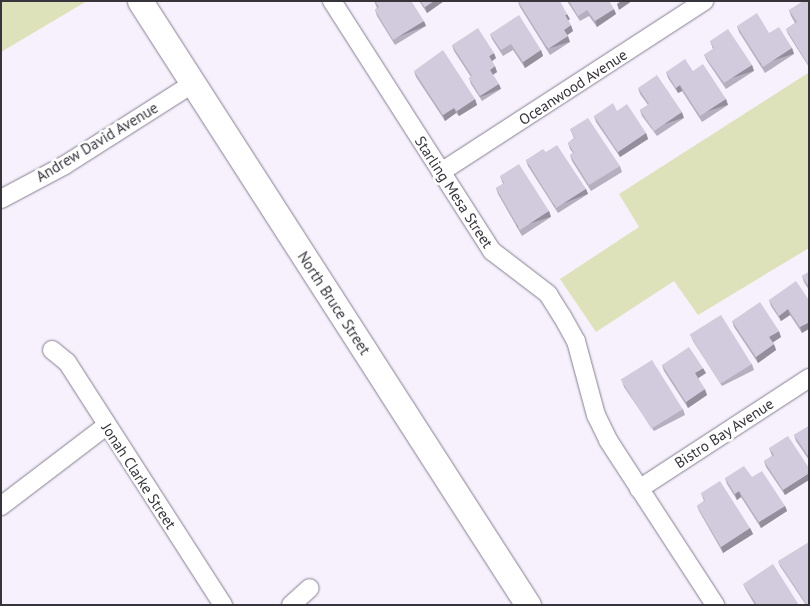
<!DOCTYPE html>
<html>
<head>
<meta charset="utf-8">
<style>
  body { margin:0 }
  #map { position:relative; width:810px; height:606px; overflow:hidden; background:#f6f1fd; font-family:"PT Sans",sans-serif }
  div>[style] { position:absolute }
  .green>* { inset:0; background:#dee2bb }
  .roads { filter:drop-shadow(0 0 1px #857e90) drop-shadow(0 0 1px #857e90) }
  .street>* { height:18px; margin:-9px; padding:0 9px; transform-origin:9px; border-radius:9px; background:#fff }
  .secondary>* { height:25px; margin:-12.5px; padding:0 12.5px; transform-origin:12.5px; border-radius:12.5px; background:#fff }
  .wall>* { inset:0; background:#b5afbf }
  .shaded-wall>* { inset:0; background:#938e9b; transform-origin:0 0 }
  .building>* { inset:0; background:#d2cbde; transform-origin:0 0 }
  span { translate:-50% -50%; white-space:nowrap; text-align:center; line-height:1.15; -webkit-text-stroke:5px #fff; paint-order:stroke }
  .street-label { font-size:15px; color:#37343c }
  .frame { position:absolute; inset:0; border:2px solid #37343c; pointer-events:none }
</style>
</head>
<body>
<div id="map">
  <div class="green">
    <div style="clip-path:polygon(1px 1px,87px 1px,1px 52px)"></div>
    <div style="clip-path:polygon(808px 73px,809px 248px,698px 315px,674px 281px,596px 332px,560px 279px,639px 227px,619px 194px)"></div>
  </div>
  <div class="roads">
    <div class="street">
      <div style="left:332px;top:1px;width:297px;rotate:57.4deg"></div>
      <div style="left:492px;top:251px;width:71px;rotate:37.5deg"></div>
      <div style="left:548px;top:294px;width:26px;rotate:58deg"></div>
      <div style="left:562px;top:316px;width:29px;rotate:61deg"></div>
      <div style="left:576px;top:341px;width:77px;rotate:74.9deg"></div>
      <div style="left:596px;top:415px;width:28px;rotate:64deg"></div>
      <div style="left:608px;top:440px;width:197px;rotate:57deg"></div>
      <div style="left:441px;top:172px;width:314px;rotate:-33deg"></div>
      <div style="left:1px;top:199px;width:72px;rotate:-28deg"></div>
      <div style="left:65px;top:165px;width:151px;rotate:-32.5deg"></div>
      <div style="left:52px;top:350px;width:19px;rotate:39deg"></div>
      <div style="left:67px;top:362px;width:289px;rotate:57.3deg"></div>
      <div style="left:639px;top:489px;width:203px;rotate:-33.1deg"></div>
      <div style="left:1px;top:506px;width:132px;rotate:-37.3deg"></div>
      <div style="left:291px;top:605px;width:25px;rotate:-42deg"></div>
    </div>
    <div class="secondary">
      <div style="left:140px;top:1px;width:718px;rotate:57.28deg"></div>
    </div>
  </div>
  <div class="wall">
    <div style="clip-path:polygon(374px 1px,411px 1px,426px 26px,395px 45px,377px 16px,375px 10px,377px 8px)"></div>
    <div style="clip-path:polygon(419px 1px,444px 1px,427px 13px)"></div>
    <div style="clip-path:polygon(567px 1px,609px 1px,616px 14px,597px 27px,589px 16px,580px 21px)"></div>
    <div style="clip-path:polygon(809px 1px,809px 67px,788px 34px,786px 29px,795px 23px,791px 16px,789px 10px)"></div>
    <div style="clip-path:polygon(518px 2px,570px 19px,568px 20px,573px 31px,567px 35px,570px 42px,550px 55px,520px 7px)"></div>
    <div style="clip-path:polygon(737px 26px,769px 33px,792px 48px,794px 54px,765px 73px,739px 32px)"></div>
    <div style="clip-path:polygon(490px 34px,541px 50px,543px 56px,525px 68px,513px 50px,503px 56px,492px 39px)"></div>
    <div style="clip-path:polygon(710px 41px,752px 65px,754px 71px,726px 89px,707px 61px,704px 55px,713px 49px)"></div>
    <div style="clip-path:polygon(452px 45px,496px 58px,492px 61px,497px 72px,493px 75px,501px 89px,482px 101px,471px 84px,469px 78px,471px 77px,454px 51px)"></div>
    <div style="clip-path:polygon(414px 71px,475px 99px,477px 105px,459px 116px,456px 113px,445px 121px,416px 77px)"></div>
    <div style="clip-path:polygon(693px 71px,726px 99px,728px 105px,702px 122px,682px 91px,678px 93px,668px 78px,666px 72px)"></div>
    <div style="clip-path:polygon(638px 88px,684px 118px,657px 136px,642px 116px,640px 110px,648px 105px,640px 94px)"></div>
    <div style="clip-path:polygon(617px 111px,646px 133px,648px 139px,620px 157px,596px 122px,594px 116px)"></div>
    <div style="clip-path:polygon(570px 129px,620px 166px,622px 172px,591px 191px,572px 161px,570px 155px,573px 153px,570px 149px,568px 143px,574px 138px)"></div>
    <div style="clip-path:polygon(546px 152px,586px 189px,588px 194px,558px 213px,528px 166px,526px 160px)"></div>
    <div style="clip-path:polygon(500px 176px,549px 211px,551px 217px,522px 236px,498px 194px,496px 188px,503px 184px)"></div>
    <div style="clip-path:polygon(809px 272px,809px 290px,804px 282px,802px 276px)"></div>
    <div style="clip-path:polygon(769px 300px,809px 300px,802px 333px,790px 315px,781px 321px,771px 306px)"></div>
    <div style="clip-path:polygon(732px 321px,781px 337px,773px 342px,776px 350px,758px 363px,734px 327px)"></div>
    <div style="clip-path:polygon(691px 336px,752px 364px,754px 370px,722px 386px,693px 341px)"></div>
    <div style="clip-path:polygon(662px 365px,706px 373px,698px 378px,707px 395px,688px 408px,664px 371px)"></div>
    <div style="clip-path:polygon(622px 381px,683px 409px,685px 415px,654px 431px,624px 387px)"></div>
    <div style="clip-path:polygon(809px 426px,809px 460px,796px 441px,794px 435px)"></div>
    <div style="clip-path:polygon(769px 448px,809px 468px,785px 495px,766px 467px,764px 461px,772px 456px)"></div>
    <div style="clip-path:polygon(752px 477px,785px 506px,787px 511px,761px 528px,741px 497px,737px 500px,727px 484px,725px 478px)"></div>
    <div style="clip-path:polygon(701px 493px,750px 528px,753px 534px,723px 553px,699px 511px,697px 506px,704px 501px)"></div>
    <div style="clip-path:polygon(778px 561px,809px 605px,806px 605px,780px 566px)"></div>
    <div style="clip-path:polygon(743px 584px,799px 605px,755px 605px,746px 590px)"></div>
  </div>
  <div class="shaded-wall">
    <div style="clip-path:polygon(434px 1px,444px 1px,427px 13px,425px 7px)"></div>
    <div style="clip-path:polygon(621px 1px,632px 1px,619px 10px,617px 4px)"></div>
    <div style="clip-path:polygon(614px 9px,616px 14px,597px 27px,595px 21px)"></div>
    <div style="clip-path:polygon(567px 14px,570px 19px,567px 21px,565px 15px)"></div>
    <div style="left:424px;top:21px;width:5px;height:36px;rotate:68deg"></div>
    <div style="clip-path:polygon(571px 25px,573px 31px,566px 36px,564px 30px)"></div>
    <div style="left:568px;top:36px;width:6px;height:24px;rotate:72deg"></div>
    <div style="left:792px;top:48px;width:6px;height:35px;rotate:72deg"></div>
    <div style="clip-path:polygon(541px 50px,543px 56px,525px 68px,523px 62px)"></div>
    <div style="clip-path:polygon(494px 53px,496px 58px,491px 62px,489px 56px)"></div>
    <div style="left:752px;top:65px;width:6px;height:33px;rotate:72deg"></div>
    <div style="clip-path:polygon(495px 66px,497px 72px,492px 75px,490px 70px)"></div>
    <div style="left:499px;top:84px;width:5px;height:22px;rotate:68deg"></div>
    <div style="clip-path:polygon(680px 85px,682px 91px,678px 93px,676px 88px)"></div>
    <div style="clip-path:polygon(475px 99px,477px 105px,459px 116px,457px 111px)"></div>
    <div style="left:726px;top:99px;width:6px;height:31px;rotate:72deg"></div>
    <div style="clip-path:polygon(454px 108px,456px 113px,445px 121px,443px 115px)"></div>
    <div style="left:682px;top:112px;width:6px;height:34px;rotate:72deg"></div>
    <div style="clip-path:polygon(646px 133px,648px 139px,620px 157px,618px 152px)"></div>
    <div style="left:586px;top:189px;width:5px;height:36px;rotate:68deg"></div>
    <div style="left:549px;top:211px;width:6px;height:35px;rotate:72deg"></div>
    <div style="clip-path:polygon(788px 309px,790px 315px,781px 321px,779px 316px)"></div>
    <div style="clip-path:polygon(809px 322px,809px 329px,802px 333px,800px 327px)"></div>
    <div style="clip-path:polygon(779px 331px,781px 337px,772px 343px,769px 337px)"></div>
    <div style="clip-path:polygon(774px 344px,776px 350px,758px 363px,756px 357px)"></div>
    <div style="clip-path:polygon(703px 368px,706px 373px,697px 379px,695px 373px)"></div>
    <div style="clip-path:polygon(705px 389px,707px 395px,688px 408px,686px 402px)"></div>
    <div style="clip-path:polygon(809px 473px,809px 480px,785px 495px,783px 490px)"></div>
    <div style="clip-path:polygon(739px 491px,741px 497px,737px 500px,735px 494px)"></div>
    <div style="clip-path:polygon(785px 506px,787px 511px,761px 528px,759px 522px)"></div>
    <div style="clip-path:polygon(750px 528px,753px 534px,723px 553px,721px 547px)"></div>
  </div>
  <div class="building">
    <div style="clip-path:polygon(375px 1px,411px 1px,424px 21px,393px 40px,375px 10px,379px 7px)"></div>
    <div style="clip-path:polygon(420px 1px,434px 1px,425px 7px)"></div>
    <div style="clip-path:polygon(518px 1px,560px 1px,567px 14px,565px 15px,571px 25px,564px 30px,568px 36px,548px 49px)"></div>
    <div style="clip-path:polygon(569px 1px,609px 1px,614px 9px,595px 21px,587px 10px,578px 16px)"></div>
    <div style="clip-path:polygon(803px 1px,809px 1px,808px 64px,786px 29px,797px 22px,789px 10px)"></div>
    <div style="clip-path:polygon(757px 13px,769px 33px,779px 27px,792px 48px,763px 67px,737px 26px)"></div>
    <div style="clip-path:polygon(519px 15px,541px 50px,523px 62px,511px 44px,501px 50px,490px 34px)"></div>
    <div style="clip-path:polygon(478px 28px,494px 53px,489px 56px,495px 66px,490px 70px,499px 84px,480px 96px,469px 78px,472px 76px,452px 45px)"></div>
    <div style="clip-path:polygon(728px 29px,752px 65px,724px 83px,704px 55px,714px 48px,710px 41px)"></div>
    <div style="clip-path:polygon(443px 50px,475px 99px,457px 111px,454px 108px,443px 115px,414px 71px)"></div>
    <div style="clip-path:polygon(685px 59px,693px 71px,703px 64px,726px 99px,700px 116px,680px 85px,676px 88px,666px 72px)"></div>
    <div style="clip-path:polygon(657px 75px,682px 112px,654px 131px,640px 110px,649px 104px,638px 88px)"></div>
    <div style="clip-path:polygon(613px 103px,617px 111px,627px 104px,646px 133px,618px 152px,594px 116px)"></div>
    <div style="clip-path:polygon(588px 118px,620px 166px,589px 185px,570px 155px,574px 153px,568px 143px,575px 138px,570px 129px)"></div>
    <div style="clip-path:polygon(557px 145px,586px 189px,556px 208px,526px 160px,543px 149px,546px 152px)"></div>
    <div style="clip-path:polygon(519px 164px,549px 211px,520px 230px,496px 188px,504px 183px,500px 176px)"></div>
    <div style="clip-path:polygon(809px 272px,809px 287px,802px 276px)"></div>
    <div style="clip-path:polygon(796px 281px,809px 300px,809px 322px,800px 327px,788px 309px,779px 316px,769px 300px)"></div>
    <div style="clip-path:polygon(760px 302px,779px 331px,769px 337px,774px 344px,756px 357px,732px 321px)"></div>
    <div style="left:721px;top:315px;width:58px;height:37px;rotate:58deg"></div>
    <div style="clip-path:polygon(689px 347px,703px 368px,695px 373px,705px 389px,686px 402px,662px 365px)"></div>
    <div style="left:652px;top:360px;width:58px;height:37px;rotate:58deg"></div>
    <div style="clip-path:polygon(809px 426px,809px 457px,794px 435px)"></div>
    <div style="clip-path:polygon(788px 436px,809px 468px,809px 473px,783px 490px,764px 461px,774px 455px,769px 448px)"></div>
    <div style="clip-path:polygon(744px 466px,752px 477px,762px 471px,785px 506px,759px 522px,739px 491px,735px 494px,725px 478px)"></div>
    <div style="clip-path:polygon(720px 481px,750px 528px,721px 547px,697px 506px,705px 500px,701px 493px)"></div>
    <div style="clip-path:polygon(809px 542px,809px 605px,807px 605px,778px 561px)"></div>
    <div style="clip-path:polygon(773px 564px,799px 605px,757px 605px,743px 584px)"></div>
  </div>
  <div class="street-label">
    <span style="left:573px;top:87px;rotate:-33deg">Oceanwood Avenue</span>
    <span style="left:97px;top:142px;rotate:-31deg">Andrew David Avenue</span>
    <span style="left:454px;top:192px;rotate:57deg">Starling Mesa Street</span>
    <span style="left:334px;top:303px;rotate:57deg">North Bruce Street</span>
    <span style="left:724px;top:433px;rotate:-33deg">Bistro Bay Avenue</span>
    <span style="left:139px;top:476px;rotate:57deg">Jonah Clarke Street</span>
  </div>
  <div class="frame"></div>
</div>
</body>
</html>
